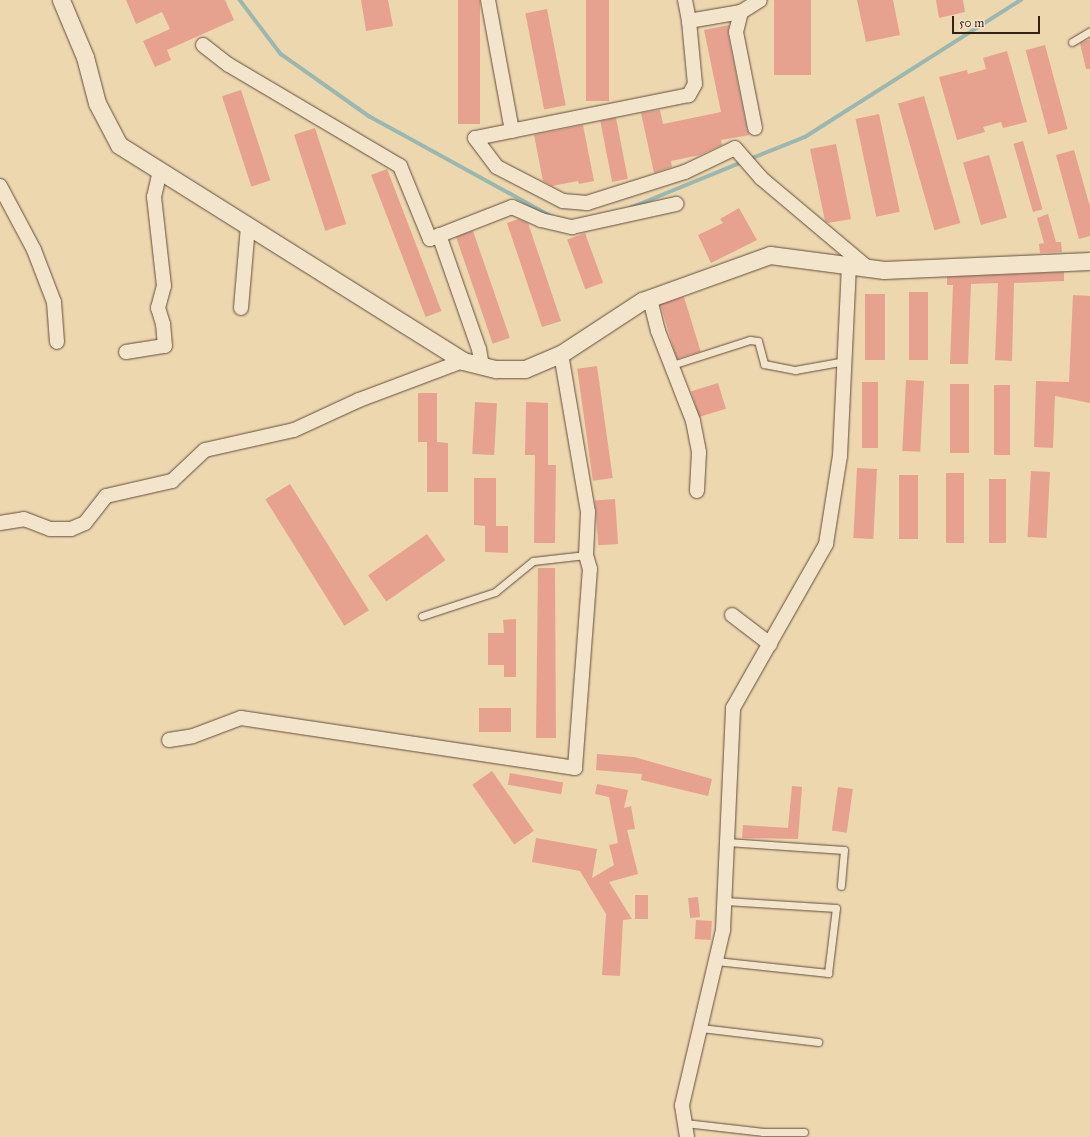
<!DOCTYPE html>
<html>
<head>
<meta charset="utf-8">
<style>
  body { margin:0 }
  #map { position:relative; width:1090px; height:1137px; overflow:hidden; background:#edd7af; font-family:"IM FELL Great Primer",serif }
  div>[style] { position:absolute }
  .stream>* { height:3.5px; margin:-1.75px; padding:0 1.75px; transform-origin:1.75px; border-radius:1.75px; background:#9ab8b0 }
  .building>* { inset:0; background:#e6a28f; transform-origin:0 0 }
  .roads { filter:drop-shadow(0 0 1px #624e3c) drop-shadow(0 0 1px #624e3c) }
  .service>* { height:7px; margin:-3.5px; padding:0 3.5px; transform-origin:3.5px; border-radius:3.5px; background:#f3e5cb }
  .minor>* { height:14px; margin:-7px; padding:0 7px; transform-origin:7px; border-radius:7px; background:#f3e5cb }
  .tertiary>* { height:17px; margin:-8.5px; padding:0 8.5px; transform-origin:8.5px; border-radius:8.5px; background:#f3e5cb }
  span { translate:-50% -50%; white-space:nowrap; text-align:center; line-height:1.15; -webkit-text-stroke:3px #f3e5cb; paint-order:stroke }
  .scale { position:absolute; left:952px; top:16px; width:88px; height:18px; box-sizing:border-box; border:2px solid #342115; border-top:0; padding-left:5px; font-size:12px; line-height:14px; white-space:nowrap; color:#342115; -webkit-text-stroke:3px #f3e5cb; paint-order:stroke }
</style>
</head>
<body>
<div id="map">
  <div class="stream">
    <div style="left:240px;top:0;width:68px;rotate:52.8deg"></div>
    <div style="left:281px;top:54px;width:108px;rotate:35.2deg"></div>
    <div style="left:369px;top:116px;width:208px;rotate:28.8deg"></div>
    <div style="left:750px;top:159px;width:59px;rotate:-21.8deg"></div>
    <div style="left:805px;top:137px;width:256px;rotate:-32.4deg"></div>
    <div style="left:630px;top:208px;width:122px;rotate:-22.2deg"></div>
  </div>
  <div class="building">
    <div style="clip-path:polygon(126px 0,225px 0,234px 20px,167px 50px,171px 60px,155px 67px,143px 41px,170px 29px,162px 12px,136px 24px)"></div>
    <div style="clip-path:polygon(361px 0,388px 0,393px 26px,366px 31px)"></div>
    <div style="left:458px;top:0;width:22px;height:124px"></div>
    <div style="left:586px;top:0;width:23px;height:101px"></div>
    <div style="left:774px;top:0;width:37px;height:75px"></div>
    <div style="clip-path:polygon(857px 0,893px 0,900px 35px,866px 42px)"></div>
    <div style="clip-path:polygon(936px 0,963px 0,965px 12px,939px 18px)"></div>
    <div style="left:547px;top:9px;width:98px;height:22px;rotate:79deg"></div>
    <div style="clip-path:polygon(729px 25px,728px 34px,747px 130px,750px 135px,721px 140px,722px 145px,700px 155px,671px 161px,672px 167px,654px 173px,641px 113px,660px 110px,663px 124px,721px 112px,704px 30px)"></div>
    <div style="clip-path:polygon(1090px 39px,1090px 69px,1086px 69px,1080px 43px)"></div>
    <div style="left:1045px;top:45px;width:87px;height:20px;rotate:75deg"></div>
    <div style="clip-path:polygon(1007px 51px,1027px 122px,1003px 128px,1001px 122px,983px 127px,985px 132px,957px 140px,939px 77px,967px 70px,968px 74px,986px 69px,983px 58px)"></div>
    <div style="left:241px;top:90px;width:95px;height:20px;rotate:72deg"></div>
    <div style="left:924px;top:96px;width:132px;height:27px;rotate:74deg"></div>
    <div style="left:879px;top:114px;width:100px;height:24px;rotate:78deg"></div>
    <div style="left:616px;top:118px;width:62px;height:16px;rotate:79deg"></div>
    <div style="clip-path:polygon(583px 125px,594px 181px,579px 184px,578px 181px,552px 186px,543px 181px,534px 135px)"></div>
    <div style="left:315px;top:128px;width:101px;height:22px;rotate:72deg"></div>
    <div style="left:1023px;top:141px;width:71px;height:10px;rotate:74deg"></div>
    <div style="clip-path:polygon(836px 144px,851px 219px,828px 223px,825px 221px,810px 149px)"></div>
    <div style="clip-path:polygon(1074px 150px,1090px 207px,1090px 236px,1079px 239px,1056px 155px)"></div>
    <div style="left:989px;top:155px;width:65px;height:27px;rotate:74deg"></div>
    <div style="left:387px;top:169px;width:152px;height:17px;rotate:69deg"></div>
    <div style="clip-path:polygon(739px 208px,757px 240px,711px 263px,698px 235px,723px 223px,720px 219px)"></div>
    <div style="clip-path:polygon(1048px 214px,1056px 242px,1061px 242px,1062px 252px,1040px 253px,1039px 244px,1044px 243px,1037px 218px)"></div>
    <div style="clip-path:polygon(518px 219px,528px 223px,561px 321px,542px 327px,507px 223px)"></div>
    <div style="left:473px;top:231px;width:113px;height:18px;rotate:71deg"></div>
    <div style="left:585px;top:233px;width:53px;height:19px;rotate:70deg"></div>
    <div style="clip-path:polygon(1064px 272px,1064px 281px,1014px 283px,1012px 361px,995px 360px,998px 283px,971px 284px,968px 364px,950px 364px,953px 285px,947px 285px,947px 277px)"></div>
    <div style="left:909px;top:292px;width:19px;height:68px"></div>
    <div style="left:865px;top:294px;width:20px;height:66px"></div>
    <div style="clip-path:polygon(1073px 295px,1090px 296px,1090px 403px,1055px 396px,1053px 448px,1034px 447px,1036px 381px,1069px 382px)"></div>
    <div style="left:684px;top:297px;width:57px;height:25px;rotate:73deg"></div>
    <div style="left:597px;top:366px;width:113px;height:20px;rotate:82deg"></div>
    <div style="left:906px;top:380px;width:18px;height:71px;rotate:3deg"></div>
    <div style="left:862px;top:382px;width:16px;height:66px"></div>
    <div style="left:718px;top:383px;width:27px;height:28px;rotate:73deg"></div>
    <div style="left:950px;top:384px;width:19px;height:69px"></div>
    <div style="left:994px;top:385px;width:16px;height:70px"></div>
    <div style="clip-path:polygon(418px 393px,437px 393px,437px 442px,448px 443px,448px 492px,427px 492px,427px 442px,418px 442px)"></div>
    <div style="left:475px;top:402px;width:22px;height:52px;rotate:3deg"></div>
    <div style="clip-path:polygon(526px 402px,548px 403px,548px 465px,556px 465px,555px 543px,534px 543px,535px 455px,525px 455px)"></div>
    <div style="left:857px;top:468px;width:20px;height:70px;rotate:3deg"></div>
    <div style="left:1031px;top:471px;width:19px;height:66px;rotate:3deg"></div>
    <div style="left:946px;top:473px;width:18px;height:70px"></div>
    <div style="left:899px;top:475px;width:19px;height:64px"></div>
    <div style="clip-path:polygon(474px 478px,496px 478px,496px 526px,508px 526px,508px 553px,485px 552px,485px 526px,474px 525px)"></div>
    <div style="left:989px;top:479px;width:17px;height:64px"></div>
    <div style="left:290px;top:484px;width:149px;height:29px;rotate:58deg"></div>
    <div style="left:615px;top:499px;width:45px;height:20px;rotate:86deg"></div>
    <div style="left:427px;top:534px;width:32px;height:72px;rotate:55deg"></div>
    <div style="clip-path:polygon(538px 568px,555px 568px,556px 738px,536px 738px)"></div>
    <div style="clip-path:polygon(516px 619px,516px 677px,504px 677px,504px 665px,488px 665px,488px 633px,504px 633px,503px 620px)"></div>
    <div style="left:479px;top:708px;width:32px;height:24px"></div>
    <div style="clip-path:polygon(597px 754px,634px 757px,712px 779px,708px 796px,641px 780px,642px 774px,596px 770px)"></div>
    <div style="left:492px;top:771px;width:73px;height:24px;rotate:55deg"></div>
    <div style="left:510px;top:773px;width:54px;height:12px;rotate:10deg"></div>
    <div style="clip-path:polygon(597px 784px,628px 790px,624px 808px,631px 806px,635px 829px,627px 830px,638px 874px,609px 882px,632px 919px,623px 920px,620px 976px,602px 975px,606px 914px,580px 871px,532px 862px,536px 838px,597px 849px,592px 878px,614px 865px,609px 845px,618px 843px,609px 797px,595px 794px)"></div>
    <div style="clip-path:polygon(792px 786px,802px 787px,798px 839px,742px 838px,743px 825px,788px 828px)"></div>
    <div style="left:838px;top:787px;width:15px;height:44px;rotate:8deg"></div>
    <div style="left:635px;top:895px;width:13px;height:24px"></div>
    <div style="left:698px;top:897px;width:20px;height:10px;rotate:84deg"></div>
    <div style="left:696px;top:920px;width:16px;height:19px;rotate:4deg"></div>
  </div>
  <div class="roads">
    <div class="service">
      <div style="left:1072px;top:42px;width:21px;rotate:-31deg"></div>
      <div style="left:672px;top:365px;width:82px;rotate:-17.8deg"></div>
      <div style="left:750px;top:340px;width:8px;rotate:7deg"></div>
      <div style="left:758px;top:341px;width:24px;rotate:75deg"></div>
      <div style="left:764px;top:364px;width:32px;rotate:11deg"></div>
      <div style="left:795px;top:370px;width:51px;rotate:-10.2deg"></div>
      <div style="left:422px;top:616px;width:77px;rotate:-18.2deg"></div>
      <div style="left:495px;top:592px;width:49px;rotate:-39.2deg"></div>
      <div style="left:533px;top:561px;width:53px;rotate:-6.5deg"></div>
      <div style="left:727px;top:842px;width:117px;rotate:3.9deg"></div>
      <div style="left:844px;top:850px;width:36px;rotate:95deg"></div>
      <div style="left:716px;top:961px;width:113px;rotate:6.1deg"></div>
      <div style="left:828px;top:973px;width:65px;rotate:-83deg"></div>
      <div style="left:836px;top:908px;width:111px;rotate:-176.4deg"></div>
      <div style="left:701px;top:1028px;width:118px;rotate:6.8deg"></div>
      <div style="left:685px;top:1123px;width:79px;rotate:6.6deg"></div>
      <div style="left:763px;top:1132px;width:41px"></div>
    </div>
    <div class="minor">
      <div style="left:488px;top:0;width:133px;rotate:79.6deg"></div>
      <div style="left:685px;top:0;width:21px;rotate:79deg"></div>
      <div style="left:741px;top:12px;width:53px;rotate:170.2deg"></div>
      <div style="left:689px;top:21px;width:63px;rotate:84.6deg"></div>
      <div style="left:695px;top:84px;width:13px;rotate:119deg"></div>
      <div style="left:689px;top:95px;width:218px;rotate:168.6deg"></div>
      <div style="left:475px;top:138px;width:36px;rotate:53deg"></div>
      <div style="left:497px;top:167px;width:74px;rotate:27.3deg"></div>
      <div style="left:563px;top:201px;width:24px;rotate:5deg"></div>
      <div style="left:587px;top:203px;width:103px;rotate:-17.6deg"></div>
      <div style="left:685px;top:172px;width:55px;rotate:-25.6deg"></div>
      <div style="left:735px;top:148px;width:40px;rotate:49deg"></div>
      <div style="left:761px;top:178px;width:140px;rotate:40.1deg"></div>
      <div style="left:203px;top:45px;width:33px;rotate:38deg"></div>
      <div style="left:229px;top:65px;width:199px;rotate:30.6deg"></div>
      <div style="left:400px;top:166px;width:79px;rotate:67.7deg"></div>
      <div style="left:430px;top:239px;width:88px;rotate:-21.3deg"></div>
      <div style="left:512px;top:207px;width:32px;rotate:24deg"></div>
      <div style="left:541px;top:220px;width:32px;rotate:13deg"></div>
      <div style="left:572px;top:227px;width:107px;rotate:-12.5deg"></div>
      <div style="left:755px;top:128px;width:98px;rotate:-101.2deg"></div>
      <div style="left:736px;top:32px;width:21px;rotate:-76deg"></div>
      <div style="left:741px;top:12px;width:22px;rotate:-32deg"></div>
      <div style="left:0;top:186px;width:72px;rotate:62deg"></div>
      <div style="left:34px;top:250px;width:56px;rotate:69deg"></div>
      <div style="left:54px;top:302px;width:40px;rotate:85.7deg"></div>
      <div style="left:439px;top:235px;width:121px;rotate:70.7deg"></div>
      <div style="left:479px;top:349px;width:17px;rotate:80deg"></div>
      <div style="left:650px;top:299px;width:33px;rotate:76deg"></div>
      <div style="left:658px;top:331px;width:97px;rotate:68.7deg"></div>
      <div style="left:693px;top:421px;width:32px;rotate:79deg"></div>
      <div style="left:699px;top:452px;width:39px;rotate:93deg"></div>
      <div style="left:241px;top:308px;width:81px;rotate:-85.1deg"></div>
      <div style="left:126px;top:352px;width:39px;rotate:-9deg"></div>
      <div style="left:165px;top:346px;width:22px;rotate:-95deg"></div>
      <div style="left:163px;top:324px;width:17px;rotate:-107deg"></div>
      <div style="left:158px;top:308px;width:23px;rotate:-75deg"></div>
      <div style="left:164px;top:286px;width:90px;rotate:-96.4deg"></div>
      <div style="left:154px;top:197px;width:27px;rotate:-77deg"></div>
      <div style="left:0;top:523px;width:24px;rotate:-9deg"></div>
      <div style="left:24px;top:519px;width:28px;rotate:21deg"></div>
      <div style="left:50px;top:529px;width:21px"></div>
      <div style="left:71px;top:529px;width:15px;rotate:-23deg"></div>
      <div style="left:85px;top:523px;width:34px;rotate:-52deg"></div>
      <div style="left:106px;top:496px;width:68px;rotate:-12.8deg"></div>
      <div style="left:172px;top:481px;width:45px;rotate:-43.2deg"></div>
      <div style="left:205px;top:450px;width:91px;rotate:-12.7deg"></div>
      <div style="left:294px;top:430px;width:72px;rotate:-24.8deg"></div>
      <div style="left:359px;top:400px;width:111px;rotate:-20.6deg"></div>
      <div style="left:732px;top:615px;width:48px;rotate:37.3deg"></div>
      <div style="left:169px;top:740px;width:24px;rotate:-9deg"></div>
      <div style="left:193px;top:736px;width:51px;rotate:-20.6deg"></div>
      <div style="left:241px;top:718px;width:338px;rotate:8.5deg"></div>
      <div style="left:575px;top:768px;width:200px;rotate:-85.7deg"></div>
      <div style="left:590px;top:569px;width:15px;rotate:-106deg"></div>
      <div style="left:586px;top:555px;width:43px;rotate:-87.3deg"></div>
      <div style="left:588px;top:512px;width:160px;rotate:-99.7deg"></div>
      <div style="left:687px;top:1137px;width:32px;rotate:-99deg"></div>
      <div style="left:682px;top:1105px;width:180px;rotate:-76.8deg"></div>
      <div style="left:723px;top:930px;width:222px;rotate:-87.4deg"></div>
      <div style="left:733px;top:708px;width:189px;rotate:-60.4deg"></div>
      <div style="left:826px;top:544px;width:89px;rotate:-81deg"></div>
      <div style="left:840px;top:456px;width:190px;rotate:-87.3deg"></div>
    </div>
    <div class="tertiary">
      <div style="left:61px;top:0;width:62px;rotate:67.2deg"></div>
      <div style="left:85px;top:57px;width:48px;rotate:75.4deg"></div>
      <div style="left:97px;top:103px;width:47px;rotate:62.4deg"></div>
      <div style="left:119px;top:145px;width:406px;rotate:32.1deg"></div>
      <div style="left:463px;top:361px;width:34px;rotate:14deg"></div>
      <div style="left:496px;top:369px;width:29px"></div>
      <div style="left:525px;top:369px;width:39px;rotate:-23deg"></div>
      <div style="left:561px;top:354px;width:97px;rotate:-33.2deg"></div>
      <div style="left:642px;top:301px;width:136px;rotate:-19.8deg"></div>
      <div style="left:770px;top:255px;width:115px;rotate:7.5deg"></div>
      <div style="left:884px;top:270px;width:206px;rotate:-2.5deg"></div>
    </div>
  </div>
  <div class="scale">50 m</div>
</div>
</body>
</html>
